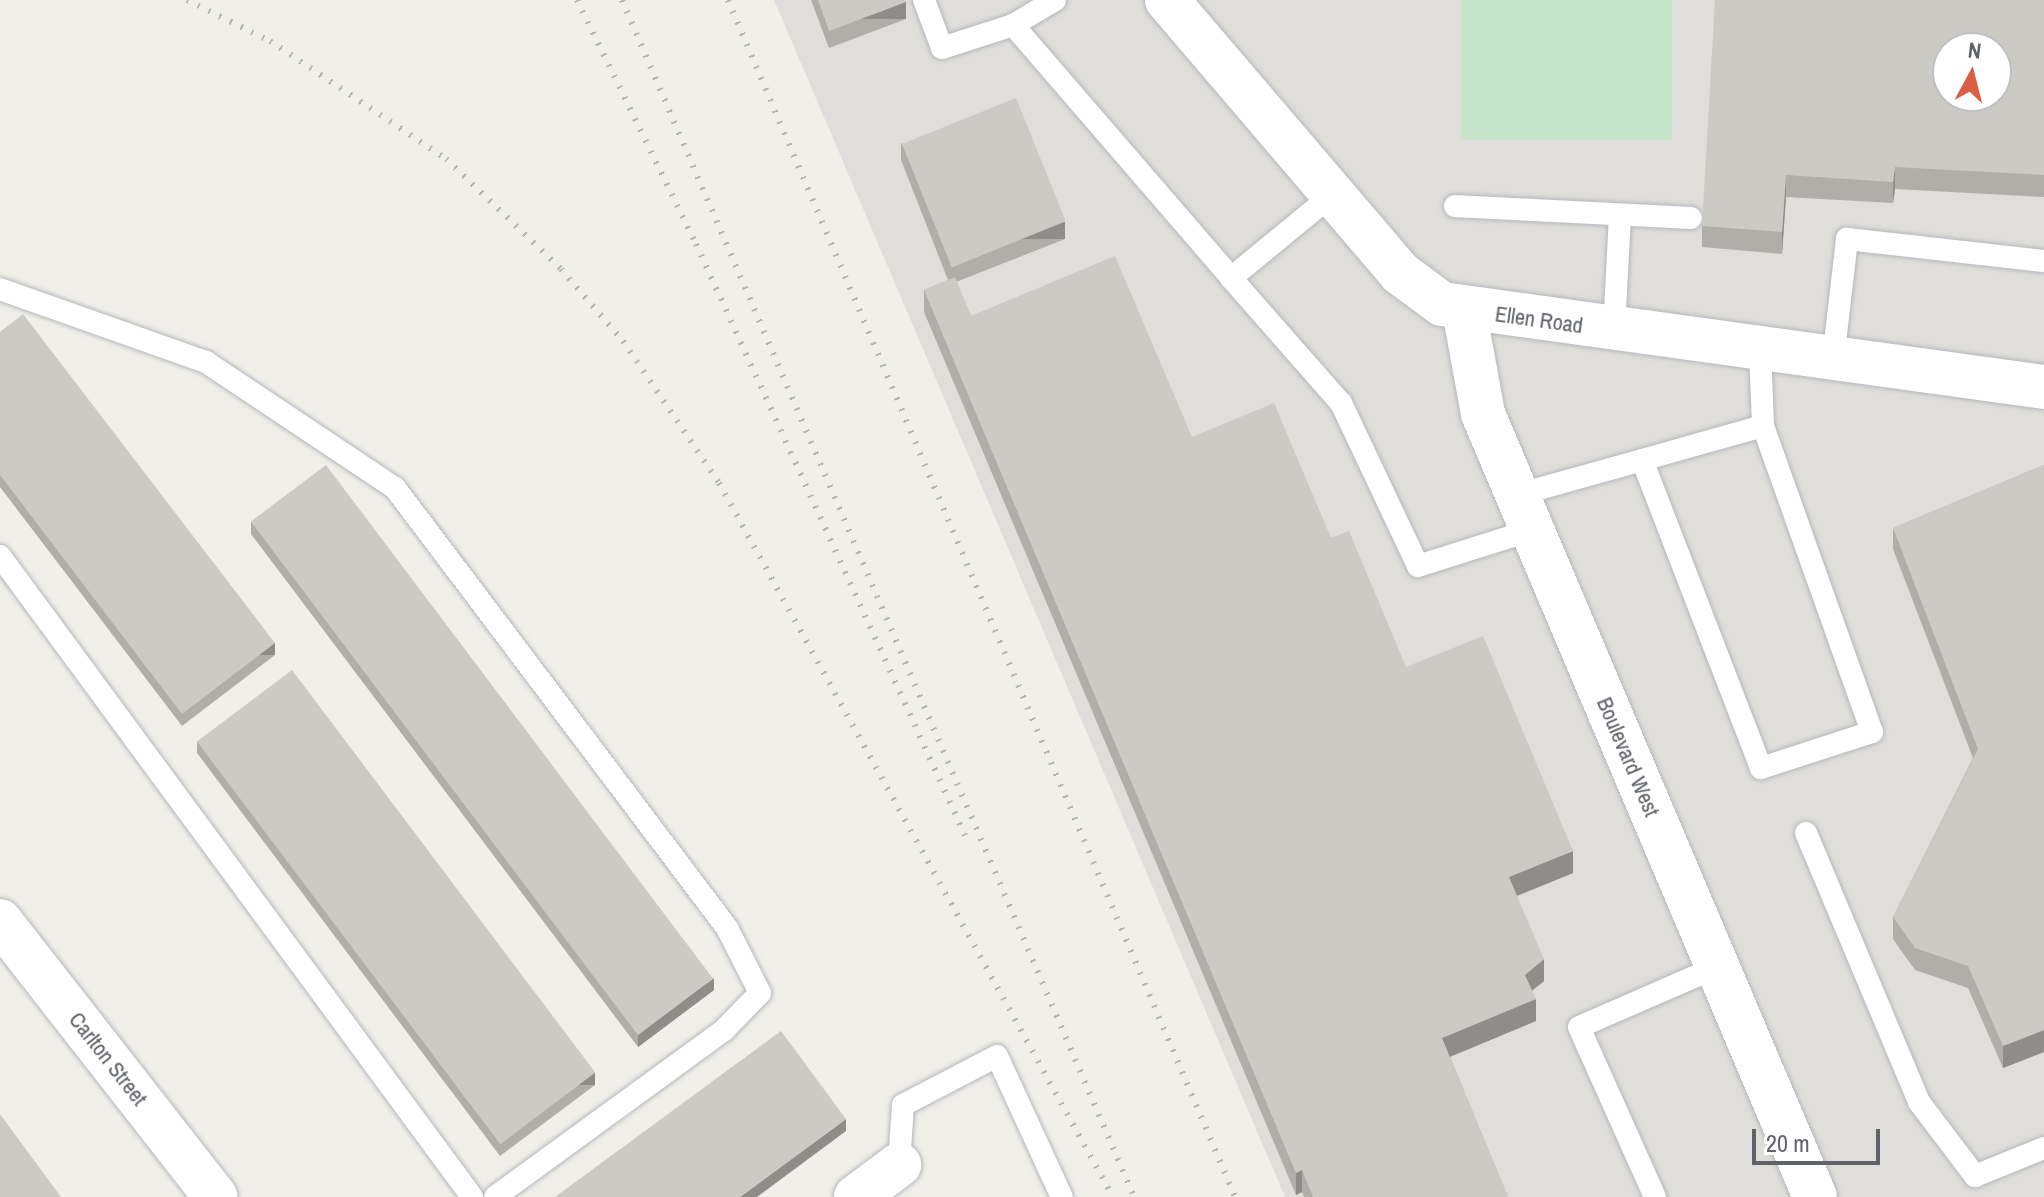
<!DOCTYPE html>
<html>
<head>
<meta charset="utf-8">
<style>
  body { margin:0 }
  #map { position:relative; width:2044px; height:1197px; overflow:hidden; background:#f0efe8; font-family:"Archivo Narrow",sans-serif }
  div>[style] { position:absolute }
  .industrial>* { inset:0; background:#dfdeda }
  .green>* { inset:0; background:#c7e5ca; transform-origin:0 0 }
  .roads { filter:drop-shadow(0 0 2px #b5b7bb) drop-shadow(0 0 2px #b5b7bb) }
  .service>* { height:22px; margin:-11px; padding:0 11px; transform-origin:11px; border-radius:11px; background:#fff }
  .minor>* { height:44px; margin:-22px; padding:0 22px; transform-origin:22px; border-radius:22px; background:#fff }
  .rail>* { height:6px; margin-top:-3px; transform-origin:0; background:repeating-linear-gradient(90deg,#b5b6b7 0 2px,transparent 0 12px) }
  .wall>* { inset:0; background:#afaea9 }
  .shaded-wall>* { inset:0; background:#8e8d89; transform-origin:0 0 }
  .building>* { inset:0; background:#cbcac4; transform-origin:0 0 }
  span { translate:-50% -50%; white-space:nowrap; text-align:center; line-height:1.15; -webkit-text-stroke:6px #fff; paint-order:stroke }
  .street-label { font-size:22px; color:#5f6267 }
  .north { position:absolute; left:1932px; top:32px; width:80px; height:80px; box-sizing:border-box; background:#fff; border:2px solid #bfc0c2; border-radius:50%; rotate:7deg; font-size:22px; font-weight:700; line-height:32px; text-align:center; color:#5f6267 }
  .north::after { content:''; display:block; margin:auto; width:28px; height:36px; background:#da5e44; clip-path:polygon(50% 0,100% 100%,50% 72%,0 100%) }
  .scale { position:absolute; left:1752px; top:1129px; width:128px; height:36px; box-sizing:border-box; border:4px solid #5f6267; border-top:0; padding-left:10px; font-size:24px; line-height:28px; white-space:nowrap; color:#5f6267; -webkit-text-stroke:6px #fff; paint-order:stroke }
</style>
</head>
<body>
<div id="map">
  <div class="industrial">
    <div style="clip-path:polygon(evenodd,774px 0,2044px 0,2044px 1197px,1285px 1197px,774px 0,1948px 48px,1996px 48px,1996px 96px,1948px 96px,1948px 48px)"></div>
  </div>
  <div class="green">
    <div style="left:1461px;top:0;width:211px;height:140px"></div>
  </div>
  <div class="roads">
    <div class="service">
      <div style="left:924px;top:0;width:51px;rotate:69.4deg"></div>
      <div style="left:942px;top:48px;width:75px;rotate:-17.9deg"></div>
      <div style="left:1055px;top:0;width:49px;rotate:149.2deg"></div>
      <div style="left:1013px;top:25px;width:334px;rotate:49.2deg"></div>
      <div style="left:1332px;top:195px;width:131px;rotate:140.6deg"></div>
      <div style="left:1231px;top:278px;width:167px;rotate:48.7deg"></div>
      <div style="left:1341px;top:403px;width:180px;rotate:64.7deg"></div>
      <div style="left:1418px;top:566px;width:120px;rotate:-17.5deg"></div>
      <div style="left:1455px;top:206px;width:236px;rotate:2.9deg"></div>
      <div style="left:0;top:289px;width:219px;rotate:19.5deg"></div>
      <div style="left:206px;top:362px;width:227px;rotate:33.7deg"></div>
      <div style="left:395px;top:488px;width:551px;rotate:52.96deg"></div>
      <div style="left:727px;top:928px;width:73px;rotate:63.1deg"></div>
      <div style="left:760px;top:993px;width:52px;rotate:134.2deg"></div>
      <div style="left:724px;top:1030px;width:283px;rotate:143.9deg"></div>
      <div style="left:1614px;top:330px;width:115px;rotate:-87deg"></div>
      <div style="left:1760px;top:350px;width:76px;rotate:87.7deg"></div>
      <div style="left:1763px;top:426px;width:325px;rotate:70.4deg"></div>
      <div style="left:1872px;top:732px;width:117px;rotate:162deg"></div>
      <div style="left:1761px;top:768px;width:330px;rotate:-111.1deg"></div>
      <div style="left:1642px;top:460px;width:126px;rotate:-15.7deg"></div>
      <div style="left:1833px;top:359px;width:121px;rotate:-83.3deg"></div>
      <div style="left:1847px;top:239px;width:198px;rotate:6.4deg"></div>
      <div style="left:1517px;top:495px;width:130px;rotate:-15.6deg"></div>
      <div style="left:0;top:556px;width:796px;rotate:53.63deg"></div>
      <div style="left:1806px;top:833px;width:292px;rotate:67.2deg"></div>
      <div style="left:1919px;top:1102px;width:93px;rotate:52.9deg"></div>
      <div style="left:1975px;top:1176px;width:74px;rotate:-22.1deg"></div>
      <div style="left:899px;top:1165px;width:60px;rotate:-86.2deg"></div>
      <div style="left:903px;top:1105px;width:106px;rotate:-27.5deg"></div>
      <div style="left:997px;top:1056px;width:155px;rotate:65.3deg"></div>
      <div style="left:1655px;top:1197px;width:186px;rotate:-114.1deg"></div>
      <div style="left:1579px;top:1027px;width:150px;rotate:-23.5deg"></div>
    </div>
    <div class="minor">
      <div style="left:1167px;top:0;width:359px;rotate:49.5deg"></div>
      <div style="left:1400px;top:273px;width:52px;rotate:36.4deg"></div>
      <div style="left:1442px;top:304px;width:608px;rotate:7.85deg"></div>
      <div style="left:1464px;top:310px;width:106px;rotate:79.6deg"></div>
      <div style="left:1483px;top:414px;width:850px;rotate:67.02deg"></div>
      <div style="left:0;top:921px;width:350px;rotate:52deg"></div>
      <div style="left:856px;top:1197px;width:54px;rotate:-36.7deg"></div>
    </div>
  </div>
  <div class="rail">
    <div style="left:187px;top:0;width:93px;rotate:26.3deg"></div>
    <div style="left:270px;top:41px;width:212px;rotate:33.8deg"></div>
    <div style="left:446px;top:159px;width:159px;rotate:43.7deg"></div>
    <div style="left:561px;top:269px;width:95px;rotate:49.3deg"></div>
    <div style="left:623px;top:341px;width:171px;rotate:55.9deg"></div>
    <div style="left:719px;top:483px;width:815px;rotate:61.11deg"></div>
    <div style="left:577px;top:0;width:271px;rotate:64deg"></div>
    <div style="left:696px;top:244px;width:655px;rotate:65.55deg"></div>
    <div style="left:622px;top:0;width:1302px;rotate:66.84deg"></div>
    <div style="left:728px;top:0;width:1300px;rotate:67.04deg"></div>
  </div>
  <div class="wall">
    <div style="clip-path:polygon(811px 0,905px 0,906px 19px,829px 48px)"></div>
    <div style="clip-path:polygon(2044px 0,2044px 197px,1895px 189px,1893px 203px,1786px 197px,1782px 254px,1702px 247px,1702px 226px)"></div>
    <div style="clip-path:polygon(901px 143px,1065px 239px,956px 282px,971px 316px,1192px 437px,1331px 538px,1406px 667px,1573px 873px,1517px 896px,1544px 981px,1532px 991px,1536px 1021px,1450px 1057px,1508px 1197px,1304px 1197px,1302px 1192px,1296px 1195px,924px 312px,924px 290px,948px 280px,901px 160px)"></div>
    <div style="clip-path:polygon(0 332px,275px 655px,182px 726px,0 487px)"></div>
    <div style="clip-path:polygon(2044px 465px,2044px 1052px,2003px 1068px,1968px 988px,1915px 970px,1893px 939px,1893px 917px,1973px 758px,1893px 549px,1893px 528px)"></div>
    <div style="clip-path:polygon(251px 522px,714px 990px,638px 1047px,251px 534px)"></div>
    <div style="clip-path:polygon(197px 741px,595px 1085px,500px 1156px,197px 753px)"></div>
  </div>
  <div class="shaded-wall">
    <div style="left:906px;top:2px;width:17px;height:82px;rotate:90deg"></div>
    <div style="clip-path:polygon(1895px 167px,1895px 189px,1893px 203px,1893px 182px)"></div>
    <div style="clip-path:polygon(1786px 175px,1786px 197px,1782px 254px,1782px 232px)"></div>
    <div style="left:1065px;top:222px;width:17px;height:123px;rotate:90deg"></div>
    <div style="left:275px;top:643px;width:12px;height:117px;rotate:90deg"></div>
    <div style="clip-path:polygon(1573px 851px,1573px 873px,1509px 899px,1509px 877px)"></div>
    <div style="clip-path:polygon(1544px 959px,1544px 981px,1525px 996px,1525px 975px)"></div>
    <div style="clip-path:polygon(714px 978px,714px 990px,638px 1047px,638px 1035px)"></div>
    <div style="clip-path:polygon(1536px 999px,1536px 1021px,1442px 1060px,1442px 1038px)"></div>
    <div style="clip-path:polygon(2044px 1030px,2044px 1052px,2003px 1068px,2003px 1046px)"></div>
    <div style="left:595px;top:1073px;width:12px;height:119px;rotate:90deg"></div>
    <div style="clip-path:polygon(846px 1119px,846px 1131px,757px 1197px,740px 1197px)"></div>
    <div style="clip-path:polygon(1302px 1170px,1302px 1192px,1296px 1195px,1296px 1173px)"></div>
  </div>
  <div class="building">
    <div style="clip-path:polygon(818px 0,905px 0,906px 2px,829px 31px)"></div>
    <div style="clip-path:polygon(evenodd,1715px 0,2044px 0,2044px 175px,1895px 167px,1893px 182px,1786px 175px,1782px 232px,1702px 226px,1715px 0,1948px 48px,1996px 48px,1996px 96px,1948px 96px,1948px 48px)"></div>
    <div style="left:1016px;top:98px;width:133px;height:123px;rotate:68deg"></div>
    <div style="clip-path:polygon(1115px 256px,1192px 437px,1274px 403px,1331px 538px,1349px 531px,1406px 667px,1483px 636px,1573px 851px,1509px 877px,1544px 959px,1525px 975px,1536px 999px,1442px 1038px,1508px 1197px,1313px 1197px,1302px 1170px,1296px 1173px,924px 290px,955px 277px,971px 316px)"></div>
    <div style="clip-path:polygon(23px 314px,275px 643px,182px 714px,0 475px,0 332px)"></div>
    <div style="left:326px;top:465px;width:643px;height:94px;rotate:53deg"></div>
    <div style="clip-path:polygon(2044px 465px,2044px 1030px,2003px 1046px,1968px 966px,1915px 948px,1893px 917px,1978px 749px,1893px 528px)"></div>
    <div style="left:292px;top:670px;width:504px;height:119px;rotate:53deg"></div>
    <div style="clip-path:polygon(781px 1031px,846px 1119px,740px 1197px,555px 1197px)"></div>
    <div style="clip-path:polygon(0 1114px,61px 1197px,0 1197px)"></div>
  </div>
  <div class="street-label">
    <span style="left:1539px;top:320px;rotate:8deg">Ellen Road</span>
    <span style="left:1628px;top:757px;rotate:67deg">Boulevard West</span>
    <span style="left:108px;top:1059px;rotate:52deg">Carlton Street</span>
  </div>
  <div class="north">N</div>
  <div class="scale">20 m</div>
</div>
</body>
</html>
